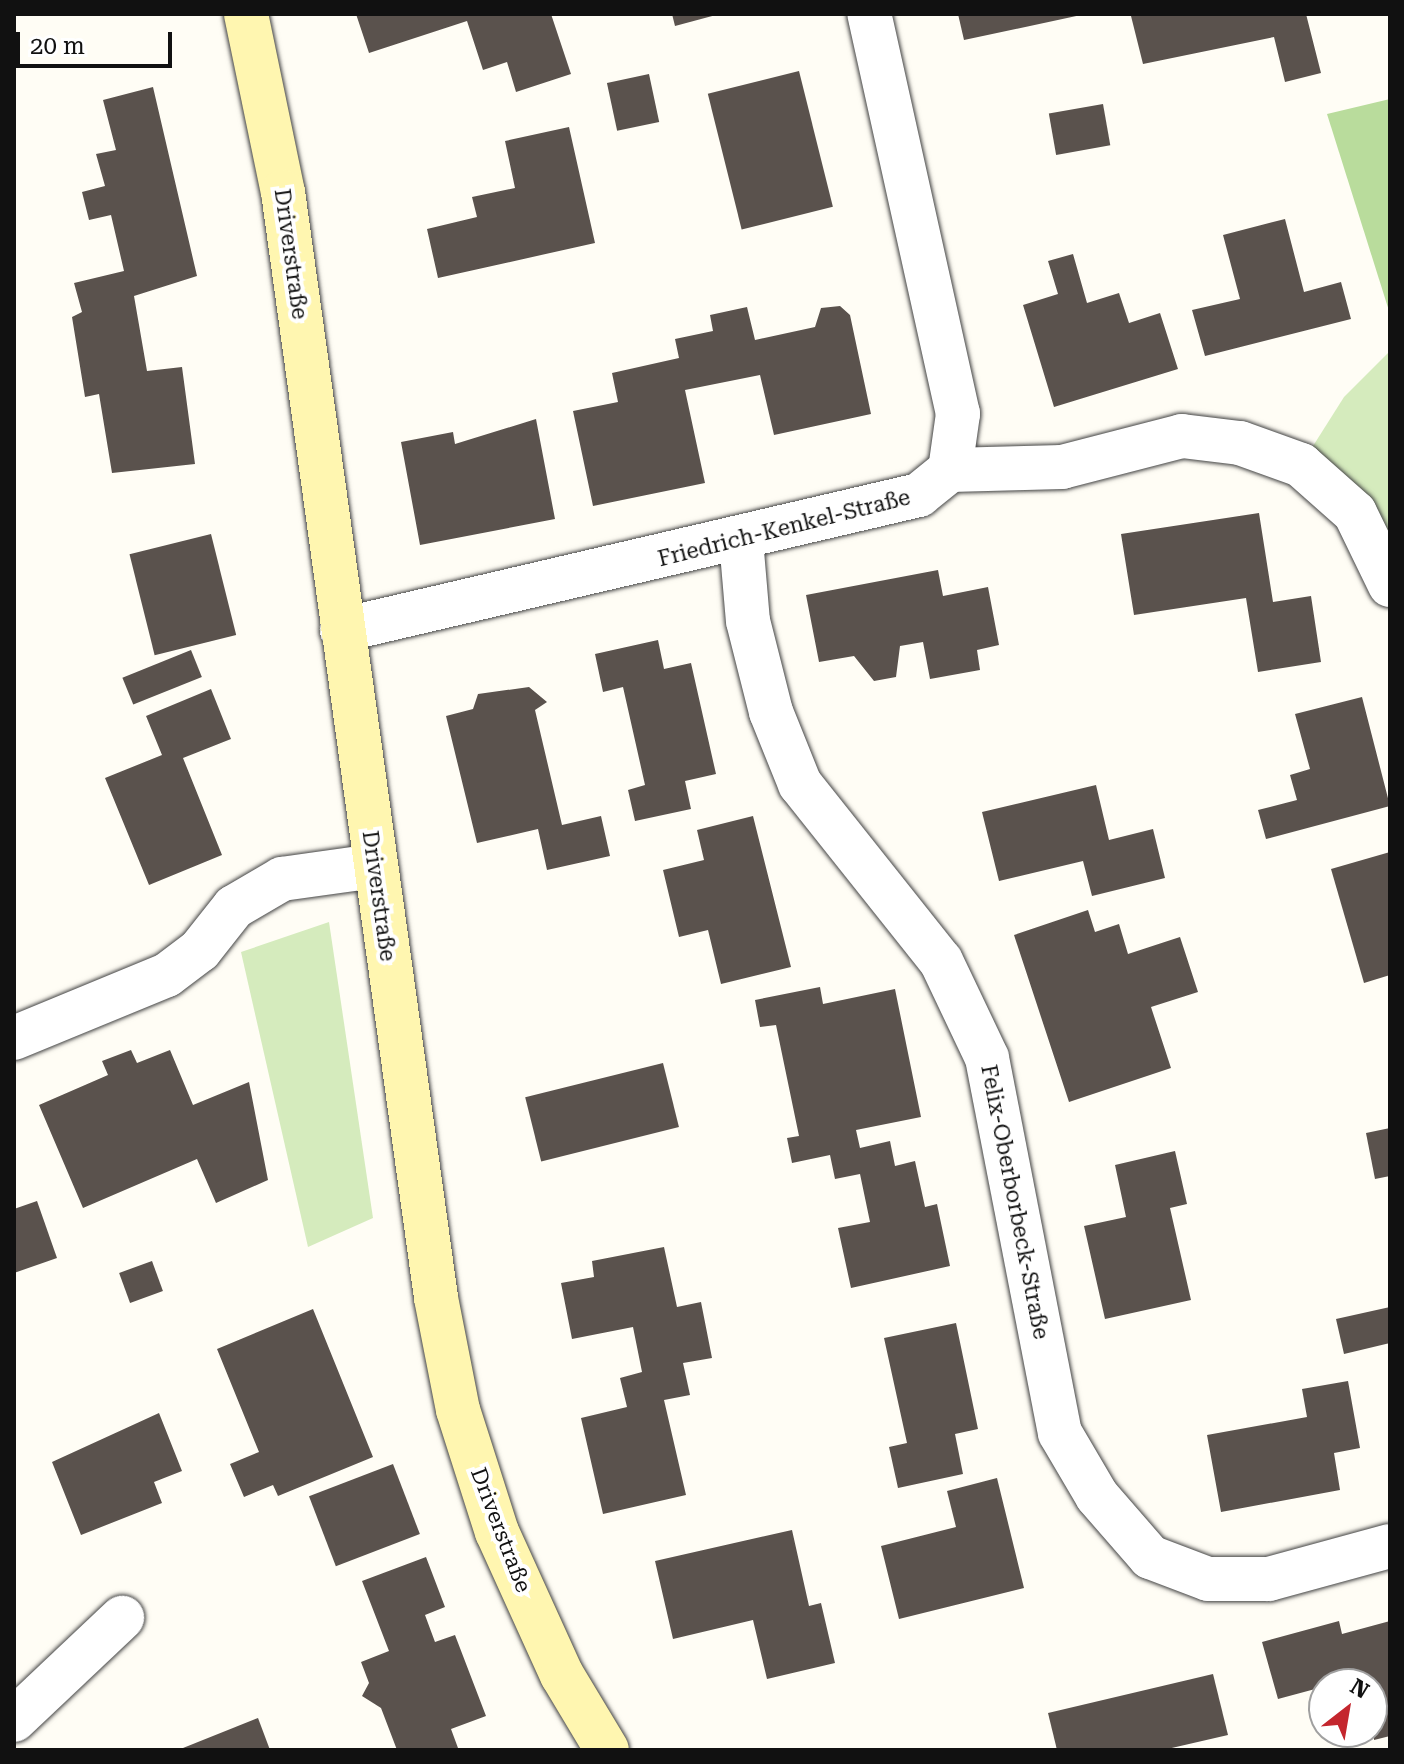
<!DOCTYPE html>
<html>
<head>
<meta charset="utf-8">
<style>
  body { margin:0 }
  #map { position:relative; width:1404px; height:1764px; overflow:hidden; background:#fffdf5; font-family:"Roboto Serif",serif }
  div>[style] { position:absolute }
  .green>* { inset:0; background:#d5ebbd }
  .forest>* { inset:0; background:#b9dc9c }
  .building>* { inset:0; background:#5a524d; transform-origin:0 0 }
  .roads { filter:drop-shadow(0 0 2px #444) drop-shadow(0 0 2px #444) }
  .street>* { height:44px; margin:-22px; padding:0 22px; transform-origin:22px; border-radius:22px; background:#fff }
  .secondary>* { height:44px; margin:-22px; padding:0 22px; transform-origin:22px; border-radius:22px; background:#fff6b0 }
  span { translate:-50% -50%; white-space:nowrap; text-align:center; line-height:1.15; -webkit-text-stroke:8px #fff; paint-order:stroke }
  .street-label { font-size:22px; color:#111 }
  .frame { position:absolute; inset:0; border:16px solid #111; pointer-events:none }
  .north { position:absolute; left:1308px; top:1668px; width:80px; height:80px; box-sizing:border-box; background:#fff; border:2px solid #a0a0a0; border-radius:50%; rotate:31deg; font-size:22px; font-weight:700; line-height:32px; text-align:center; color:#111 }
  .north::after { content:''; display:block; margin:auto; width:28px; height:36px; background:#c4262e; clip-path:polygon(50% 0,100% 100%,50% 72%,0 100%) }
  .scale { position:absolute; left:16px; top:32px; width:156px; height:36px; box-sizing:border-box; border:4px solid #111; border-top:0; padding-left:10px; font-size:24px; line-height:28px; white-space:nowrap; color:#111; -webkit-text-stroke:6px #fff; paint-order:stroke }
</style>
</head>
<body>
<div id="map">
  <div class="green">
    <div style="clip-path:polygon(1390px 351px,1390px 565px,1301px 465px,1344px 397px)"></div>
    <div style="clip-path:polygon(329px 922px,373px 1218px,308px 1247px,241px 952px)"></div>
  </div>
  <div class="forest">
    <div style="clip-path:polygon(1390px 99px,1390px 314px,1327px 114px)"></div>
  </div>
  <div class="building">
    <div style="clip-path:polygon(356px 14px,551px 14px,571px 74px,516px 92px,507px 62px,483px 70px,467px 21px,369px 53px)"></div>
    <div style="clip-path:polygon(672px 14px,716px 14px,716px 15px,675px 26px)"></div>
    <div style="clip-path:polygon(958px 14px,1080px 14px,1081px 15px,964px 40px)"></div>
    <div style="clip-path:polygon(1138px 14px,1306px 14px,1321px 73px,1285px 82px,1274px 37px,1143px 64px,1131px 16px)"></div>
    <div style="left:799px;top:71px;width:140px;height:94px;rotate:76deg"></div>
    <div style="left:649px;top:74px;width:49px;height:43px;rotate:78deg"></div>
    <div style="clip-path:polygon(153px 87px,197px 276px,134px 296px,147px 371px,182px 367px,195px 464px,112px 473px,99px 394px,85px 397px,72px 317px,82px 312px,74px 283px,124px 271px,111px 215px,89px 220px,82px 192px,105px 186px,96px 154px,116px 150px,103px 100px)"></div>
    <div style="left:1103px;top:104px;width:42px;height:55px;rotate:80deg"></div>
    <div style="clip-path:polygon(569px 127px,595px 243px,438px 278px,427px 229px,477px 217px,472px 197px,515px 188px,505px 141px)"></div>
    <div style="clip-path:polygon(1285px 219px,1304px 292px,1341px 282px,1351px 319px,1205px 356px,1192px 310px,1240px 299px,1223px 235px)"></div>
    <div style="clip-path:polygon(1073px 254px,1087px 303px,1119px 293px,1129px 323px,1160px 313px,1178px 369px,1054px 407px,1023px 305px,1058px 294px,1048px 261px)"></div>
    <div style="clip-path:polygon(840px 306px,850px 315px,871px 414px,774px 435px,760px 375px,685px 390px,705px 483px,593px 506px,573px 411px,618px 402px,612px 373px,679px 358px,675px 339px,713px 331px,710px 315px,747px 307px,755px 340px,815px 327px,821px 308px)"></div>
    <div style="clip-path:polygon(536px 419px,555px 519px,420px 545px,401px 442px,453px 432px,455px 444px)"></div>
    <div style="clip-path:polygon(1259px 513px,1273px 602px,1311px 596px,1321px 662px,1258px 672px,1246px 598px,1134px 615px,1121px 534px)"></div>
    <div style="left:211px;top:534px;width:104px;height:84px;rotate:76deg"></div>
    <div style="clip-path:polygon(938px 570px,943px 596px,988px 587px,999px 645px,977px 650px,980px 670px,930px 679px,923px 642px,900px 646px,896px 677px,874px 681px,854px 656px,819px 662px,806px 595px)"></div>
    <div style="clip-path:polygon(658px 640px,664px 669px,691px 663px,716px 774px,685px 781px,691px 809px,635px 821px,628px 790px,645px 785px,623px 687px,603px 692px,595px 654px)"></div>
    <div style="left:191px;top:650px;width:29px;height:74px;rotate:68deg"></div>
    <div style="clip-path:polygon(529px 687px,547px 702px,535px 710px,562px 825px,601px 816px,610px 856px,547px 870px,538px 829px,477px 843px,446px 716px,473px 709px,478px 694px)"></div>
    <div style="clip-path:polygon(211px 689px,231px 739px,183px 758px,222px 855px,149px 885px,105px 778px,162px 755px,146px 716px)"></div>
    <div style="clip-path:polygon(1362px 697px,1390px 806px,1266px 839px,1258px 810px,1297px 800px,1290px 775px,1310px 769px,1295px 714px)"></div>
    <div style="clip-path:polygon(1096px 785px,1109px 840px,1153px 829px,1165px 878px,1092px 896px,1083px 861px,999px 881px,982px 812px)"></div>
    <div style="clip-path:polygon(753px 816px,791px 967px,721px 984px,708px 930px,679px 937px,663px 870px,704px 860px,697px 830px)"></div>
    <div style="clip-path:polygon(1390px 852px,1390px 975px,1364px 983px,1331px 869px)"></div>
    <div style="clip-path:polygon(1088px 910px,1095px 932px,1119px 924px,1128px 954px,1180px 937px,1198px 992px,1151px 1007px,1171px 1068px,1069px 1102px,1014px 935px)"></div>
    <div style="clip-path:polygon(820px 987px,823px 1004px,895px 989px,921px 1117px,856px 1130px,860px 1148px,890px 1141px,895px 1166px,915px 1161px,925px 1207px,937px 1204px,950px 1266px,851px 1288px,838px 1228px,870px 1222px,860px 1174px,835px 1179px,830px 1155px,792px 1163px,787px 1138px,799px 1136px,776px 1025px,760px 1027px,755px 1000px)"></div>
    <div style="clip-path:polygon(131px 1050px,137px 1063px,170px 1050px,193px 1105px,249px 1082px,268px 1180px,216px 1203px,197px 1159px,83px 1208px,39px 1105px,108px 1075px,102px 1061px)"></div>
    <div style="left:663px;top:1063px;width:66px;height:142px;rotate:76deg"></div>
    <div style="clip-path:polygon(1390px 1128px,1390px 1176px,1375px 1179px,1366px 1133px)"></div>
    <div style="clip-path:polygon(1175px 1151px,1187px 1204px,1170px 1208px,1191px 1300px,1105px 1319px,1084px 1226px,1126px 1217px,1115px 1165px)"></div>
    <div style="clip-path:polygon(37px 1201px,57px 1258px,14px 1273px,14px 1209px)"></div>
    <div style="clip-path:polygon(664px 1247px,677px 1307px,701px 1302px,712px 1358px,683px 1363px,690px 1395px,664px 1400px,686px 1495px,603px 1514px,581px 1418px,627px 1407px,620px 1378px,642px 1372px,633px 1327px,572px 1339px,561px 1283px,594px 1277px,592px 1261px)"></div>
    <div style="left:152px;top:1261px;width:32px;height:35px;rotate:70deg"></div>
    <div style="clip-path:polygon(1390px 1307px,1390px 1343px,1344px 1354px,1336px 1319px)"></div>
    <div style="clip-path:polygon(313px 1309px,373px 1457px,278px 1496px,273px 1485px,244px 1497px,230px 1464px,259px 1452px,217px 1349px)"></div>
    <div style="clip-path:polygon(956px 1323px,978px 1429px,955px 1434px,963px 1474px,898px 1488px,889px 1447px,907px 1443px,884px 1338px)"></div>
    <div style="clip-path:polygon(1348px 1381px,1360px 1448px,1334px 1453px,1340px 1490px,1221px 1512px,1207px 1435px,1307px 1417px,1302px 1389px)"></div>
    <div style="clip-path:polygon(159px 1413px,182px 1471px,154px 1482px,162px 1503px,81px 1535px,52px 1462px)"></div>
    <div style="left:393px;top:1464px;width:75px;height:90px;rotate:69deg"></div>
    <div style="clip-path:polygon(997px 1478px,1024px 1588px,899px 1619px,881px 1546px,956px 1527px,947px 1491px)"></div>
    <div style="clip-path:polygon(792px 1530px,809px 1606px,821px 1603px,835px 1663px,767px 1679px,753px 1620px,673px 1639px,655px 1561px)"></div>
    <div style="clip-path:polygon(426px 1557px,445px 1607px,425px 1615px,435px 1642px,455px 1635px,486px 1716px,451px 1729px,458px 1748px,397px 1750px,381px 1708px,362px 1696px,369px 1683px,361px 1662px,389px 1651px,362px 1581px)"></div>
    <div style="clip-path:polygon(1339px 1621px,1342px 1634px,1390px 1621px,1390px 1736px,1374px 1740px,1372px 1684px,1356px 1678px,1278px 1699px,1262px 1642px)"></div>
    <div style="clip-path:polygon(1213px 1674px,1228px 1735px,1163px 1750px,1057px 1750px,1048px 1713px)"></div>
    <div style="clip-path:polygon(258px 1718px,270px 1750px,178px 1750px)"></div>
  </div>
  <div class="roads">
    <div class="street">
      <div style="left:950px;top:470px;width:112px;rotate:-1.5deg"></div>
      <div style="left:1062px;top:467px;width:124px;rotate:-14.5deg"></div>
      <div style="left:1182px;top:436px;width:58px;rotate:6.9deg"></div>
      <div style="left:1240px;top:443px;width:65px;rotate:19.8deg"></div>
      <div style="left:1301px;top:465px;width:72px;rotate:41.6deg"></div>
      <div style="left:1355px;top:513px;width:80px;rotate:64.1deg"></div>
      <div style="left:741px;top:540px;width:81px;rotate:85.1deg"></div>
      <div style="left:748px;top:621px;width:94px;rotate:75.8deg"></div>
      <div style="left:771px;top:712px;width:78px;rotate:68.1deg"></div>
      <div style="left:800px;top:784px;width:226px;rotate:51.5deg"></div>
      <div style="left:941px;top:961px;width:107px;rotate:64.6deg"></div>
      <div style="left:987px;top:1058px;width:382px;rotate:79deg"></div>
      <div style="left:1060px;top:1433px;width:73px;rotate:59.6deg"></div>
      <div style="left:1097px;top:1496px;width:81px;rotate:49deg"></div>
      <div style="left:1150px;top:1557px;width:62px;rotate:20.8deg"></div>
      <div style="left:1208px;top:1579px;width:61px"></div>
      <div style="left:1269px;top:1579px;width:125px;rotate:-15.3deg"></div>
      <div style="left:342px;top:630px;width:593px;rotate:-13.17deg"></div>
      <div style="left:919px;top:495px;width:40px;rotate:-39deg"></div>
      <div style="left:950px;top:470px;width:57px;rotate:-81.9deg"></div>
      <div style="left:958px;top:414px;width:410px;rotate:-102.5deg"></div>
      <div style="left:14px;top:1038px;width:165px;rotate:-22.4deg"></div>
      <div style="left:167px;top:975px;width:41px;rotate:-37.1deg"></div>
      <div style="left:200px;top:950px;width:55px;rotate:-51.7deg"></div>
      <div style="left:234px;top:907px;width:56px;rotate:-30.3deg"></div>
      <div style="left:282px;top:879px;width:94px;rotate:-8deg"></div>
      <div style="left:14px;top:1720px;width:149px;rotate:-43.4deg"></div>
    </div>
    <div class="secondary">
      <div style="left:246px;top:14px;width:182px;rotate:78.3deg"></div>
      <div style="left:283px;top:192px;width:1117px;rotate:82.12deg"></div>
      <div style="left:436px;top:1298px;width:114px;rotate:78.9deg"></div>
      <div style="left:458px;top:1410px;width:128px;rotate:72.3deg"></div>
      <div style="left:497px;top:1532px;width:157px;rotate:65.6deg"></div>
      <div style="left:562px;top:1675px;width:87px;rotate:59deg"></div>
    </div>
  </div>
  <div class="street-label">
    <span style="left:291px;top:254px;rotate:82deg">Driverstraße</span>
    <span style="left:784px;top:528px;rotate:-14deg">Friedrich-Kenkel-Straße</span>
    <span style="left:379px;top:896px;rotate:82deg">Driverstraße</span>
    <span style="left:1015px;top:1202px;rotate:79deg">Felix-Oberborbeck-Straße</span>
    <span style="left:501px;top:1530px;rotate:69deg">Driverstraße</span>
  </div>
  <div class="frame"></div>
  <div class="north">N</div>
  <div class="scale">20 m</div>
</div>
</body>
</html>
